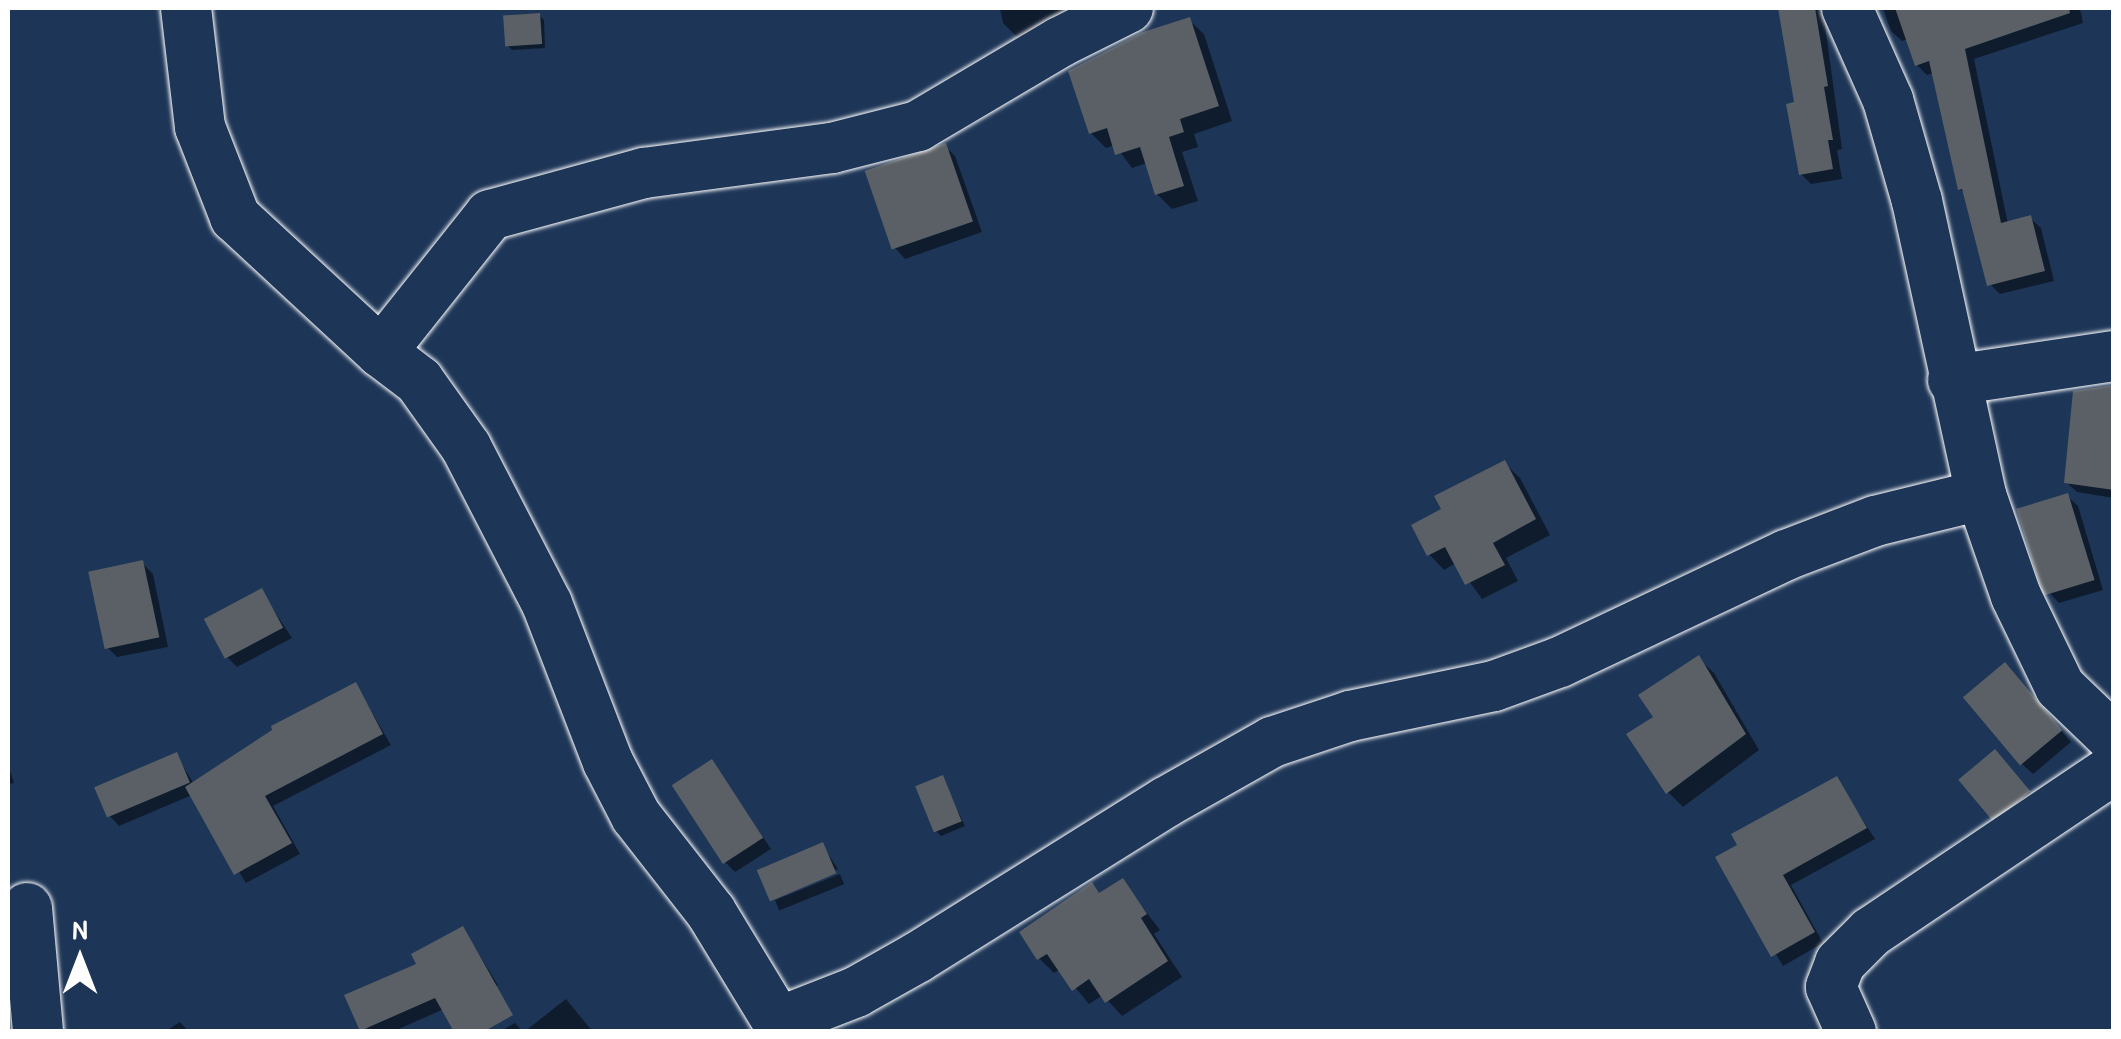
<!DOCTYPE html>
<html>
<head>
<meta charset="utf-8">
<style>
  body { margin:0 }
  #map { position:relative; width:2121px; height:1039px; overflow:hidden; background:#1d3557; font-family:"Patrick Hand",sans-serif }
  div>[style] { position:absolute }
  .shadow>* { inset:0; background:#0007; transform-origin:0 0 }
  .building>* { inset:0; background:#5a6065; transform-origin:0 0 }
  .roads { filter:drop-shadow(0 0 2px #fff) drop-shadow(0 0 2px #fff) }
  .minor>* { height:50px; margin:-25px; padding:0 25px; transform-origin:25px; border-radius:25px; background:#1d3557 }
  span { translate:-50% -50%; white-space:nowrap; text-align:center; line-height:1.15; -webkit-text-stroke:8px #1d3557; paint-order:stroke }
  .frame { position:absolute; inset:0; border:10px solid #fff; pointer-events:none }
  .north { position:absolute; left:30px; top:909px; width:100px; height:100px; -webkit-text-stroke:8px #1d3557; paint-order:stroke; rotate:0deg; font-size:28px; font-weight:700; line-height:40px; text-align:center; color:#fff }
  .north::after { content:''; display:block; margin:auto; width:35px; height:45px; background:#fff; clip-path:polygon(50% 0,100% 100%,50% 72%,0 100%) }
</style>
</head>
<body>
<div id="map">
  <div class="shadow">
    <div style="clip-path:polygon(1000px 8px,1103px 8px,1064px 28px,1017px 37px,1003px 23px)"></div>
    <div style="clip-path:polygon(1781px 8px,1828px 8px,1823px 11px,1842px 149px,1837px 150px,1842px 179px,1811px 184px,1801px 174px,1797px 105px)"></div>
    <div style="clip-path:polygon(1883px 8px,2080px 8px,2083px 23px,1974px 59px,2008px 224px,2030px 218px,2041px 228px,2054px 281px,2000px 294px,1990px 284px,1966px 195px,1960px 189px,1934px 73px,1927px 75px,1917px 65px,1908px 39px,1902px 41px,1891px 31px)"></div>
    <div style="clip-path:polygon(539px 15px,544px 20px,545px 48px,512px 50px,507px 45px)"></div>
    <div style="clip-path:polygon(1189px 20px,1204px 34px,1232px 121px,1194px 134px,1198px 147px,1182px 152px,1198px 201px,1172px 209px,1157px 194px,1147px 163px,1132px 168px,1115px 145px,1106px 148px,1091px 133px)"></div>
    <div style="clip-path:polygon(945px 146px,955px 156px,982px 232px,905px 259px,895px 248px)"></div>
    <div style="clip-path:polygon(2114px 386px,2114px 498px,2077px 492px,2066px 482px)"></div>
    <div style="clip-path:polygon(1504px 463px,1520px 478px,1550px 535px,1506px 558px,1518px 581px,1482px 599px,1456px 563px,1444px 570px,1429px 554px)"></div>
    <div style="clip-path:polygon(2067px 496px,2078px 506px,2103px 590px,2059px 603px,2049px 592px)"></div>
    <div style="clip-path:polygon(142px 563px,153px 574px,168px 647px,117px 657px,107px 647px)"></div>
    <div style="clip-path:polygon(261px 591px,292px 638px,237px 667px,227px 657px)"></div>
    <div style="clip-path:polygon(1698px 658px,1714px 673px,1759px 750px,1683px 807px,1668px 792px,1656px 718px)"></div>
    <div style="clip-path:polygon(2015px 676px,2071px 742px,2033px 774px,2022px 764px)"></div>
    <div style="clip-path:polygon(356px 685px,391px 745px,273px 806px,300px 854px,246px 883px,192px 795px,119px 826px,109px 815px,176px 755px,194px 784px)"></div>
    <div style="clip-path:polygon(712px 762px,771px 849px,735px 872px,725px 862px)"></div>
    <div style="clip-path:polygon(2005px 763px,2038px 802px,2002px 826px,1992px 816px)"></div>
    <div style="clip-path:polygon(8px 764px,14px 783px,8px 784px)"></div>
    <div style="clip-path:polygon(942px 778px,965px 826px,941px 836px,936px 831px)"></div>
    <div style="clip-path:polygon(1836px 779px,1875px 839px,1791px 885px,1823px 943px,1783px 966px,1719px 858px)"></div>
    <div style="clip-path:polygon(822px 845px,838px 869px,773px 900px,760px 871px)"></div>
    <div style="left:840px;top:874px;width:11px;height:70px;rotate:68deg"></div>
    <div style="clip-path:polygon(1122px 881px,1160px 930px,1154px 934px,1182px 977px,1122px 1016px,1103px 995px,1089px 1004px,1060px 969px,1054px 973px,1039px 958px)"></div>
    <div style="clip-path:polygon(8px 928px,18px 1032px,8px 1032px)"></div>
    <div style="clip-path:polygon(463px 929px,498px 985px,392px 1032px,364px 1032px,420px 966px)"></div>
    <div style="clip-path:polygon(566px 999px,593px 1032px,524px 1032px)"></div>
    <div style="clip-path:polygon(180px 1022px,189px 1032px,164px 1032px)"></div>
    <div style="clip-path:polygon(515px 1023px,523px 1032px,499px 1032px)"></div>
  </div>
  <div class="building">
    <div style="clip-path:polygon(1778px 8px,1815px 8px,1828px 86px,1824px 87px,1833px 140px,1828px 140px,1833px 169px,1799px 175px,1786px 104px,1794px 102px)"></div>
    <div style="clip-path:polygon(1895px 8px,2069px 8px,2070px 13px,1965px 49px,2001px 223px,2031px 215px,2045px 271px,1987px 286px,1962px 189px,1958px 190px,1929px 61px,1915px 66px)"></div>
    <div style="left:540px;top:13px;width:31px;height:37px;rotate:86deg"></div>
    <div style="clip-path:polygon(1190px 17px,1219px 106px,1180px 119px,1184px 132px,1169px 137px,1184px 186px,1155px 195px,1140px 147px,1115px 155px,1107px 128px,1089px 134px,1068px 71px,1143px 32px)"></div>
    <div style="left:946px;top:143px;width:83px;height:86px;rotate:71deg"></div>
    <div style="clip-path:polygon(2114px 385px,2114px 490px,2064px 483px,2073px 391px)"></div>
    <div style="clip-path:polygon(1505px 460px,1536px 519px,1493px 543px,1505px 565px,1465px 585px,1445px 547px,1427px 556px,1411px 525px,1441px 509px,1434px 496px)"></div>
    <div style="left:2068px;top:493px;width:91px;height:54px;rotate:73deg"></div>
    <div style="left:143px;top:560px;width:79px;height:56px;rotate:78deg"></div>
    <div style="left:262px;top:588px;width:45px;height:66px;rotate:62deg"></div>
    <div style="clip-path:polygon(1699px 655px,1746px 734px,1666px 794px,1626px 734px,1653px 717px,1638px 695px)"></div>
    <div style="left:2005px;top:662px;width:89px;height:55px;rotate:50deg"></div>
    <div style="clip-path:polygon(356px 682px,383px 734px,265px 796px,292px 843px,234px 875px,185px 787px,272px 730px,271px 726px)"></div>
    <div style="left:1995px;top:749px;width:55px;height:48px;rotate:50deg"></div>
    <div style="left:177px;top:752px;width:33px;height:90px;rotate:67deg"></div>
    <div style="left:712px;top:759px;width:94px;height:48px;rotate:57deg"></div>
    <div style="left:943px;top:775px;width:50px;height:30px;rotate:68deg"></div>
    <div style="clip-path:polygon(1837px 776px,1867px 828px,1783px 875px,1815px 932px,1771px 957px,1715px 857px,1737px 845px,1731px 834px)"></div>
    <div style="left:823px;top:842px;width:34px;height:72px;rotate:67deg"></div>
    <div style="clip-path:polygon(1123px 878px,1147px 914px,1141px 918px,1168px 961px,1105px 1003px,1089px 979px,1072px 991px,1047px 954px,1037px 960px,1019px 932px,1092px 882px,1099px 893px)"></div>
    <div style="clip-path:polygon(463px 926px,513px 1015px,483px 1032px,454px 1032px,435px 998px,360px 1031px,344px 995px,416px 964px,411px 954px)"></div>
  </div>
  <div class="roads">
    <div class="minor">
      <div style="left:186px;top:8px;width:120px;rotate:83.3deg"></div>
      <div style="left:200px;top:127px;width:97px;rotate:68.7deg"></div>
      <div style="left:235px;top:217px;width:199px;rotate:42.8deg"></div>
      <div style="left:381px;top:352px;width:48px;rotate:37.3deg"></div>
      <div style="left:419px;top:381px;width:81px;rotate:54.5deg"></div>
      <div style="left:466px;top:447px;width:177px;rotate:62.7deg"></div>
      <div style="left:547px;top:604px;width:169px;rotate:68.9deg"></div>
      <div style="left:608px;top:762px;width:61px;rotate:62.6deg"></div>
      <div style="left:636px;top:816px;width:122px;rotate:52deg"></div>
      <div style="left:711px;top:912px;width:140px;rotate:58.7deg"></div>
      <div style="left:1847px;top:8px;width:101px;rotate:66deg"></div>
      <div style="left:1888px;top:100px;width:105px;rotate:74deg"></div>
      <div style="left:1917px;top:201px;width:301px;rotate:77.7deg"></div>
      <div style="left:1981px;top:495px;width:107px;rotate:70.9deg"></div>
      <div style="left:2016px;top:596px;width:101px;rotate:64.2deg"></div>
      <div style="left:2060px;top:687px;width:75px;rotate:43.9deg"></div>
      <div style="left:381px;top:352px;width:175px;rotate:-51.5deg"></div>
      <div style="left:490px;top:215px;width:160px;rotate:-15.3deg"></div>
      <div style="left:644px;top:173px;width:190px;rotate:-7.6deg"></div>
      <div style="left:832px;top:148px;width:89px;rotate:-14.3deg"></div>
      <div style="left:918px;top:126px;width:165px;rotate:-30.6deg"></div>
      <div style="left:1060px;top:42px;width:76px;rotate:-26.6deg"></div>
      <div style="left:1953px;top:380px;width:163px;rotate:-8.5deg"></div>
      <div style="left:27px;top:908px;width:124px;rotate:84.9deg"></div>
      <div style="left:779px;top:1022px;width:83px;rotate:-21.3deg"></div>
      <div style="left:856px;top:992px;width:71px;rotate:-29.4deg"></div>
      <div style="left:918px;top:957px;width:292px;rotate:-32deg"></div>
      <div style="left:1166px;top:802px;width:122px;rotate:-29.5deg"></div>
      <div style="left:1272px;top:742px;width:82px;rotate:-18.4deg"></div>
      <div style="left:1350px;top:716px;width:147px;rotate:-11.8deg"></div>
      <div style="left:1494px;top:686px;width:70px;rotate:-20deg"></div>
      <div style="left:1560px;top:662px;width:250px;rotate:-25.3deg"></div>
      <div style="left:1786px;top:555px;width:95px;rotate:-20.9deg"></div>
      <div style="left:1875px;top:521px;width:109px;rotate:-13.8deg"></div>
      <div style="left:1851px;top:1032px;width:49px;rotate:-114deg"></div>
      <div style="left:1831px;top:987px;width:26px;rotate:-69deg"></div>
      <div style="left:1840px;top:963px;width:44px;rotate:-45deg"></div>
      <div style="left:1871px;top:932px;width:293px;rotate:-33.9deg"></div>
    </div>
  </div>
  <div class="frame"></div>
  <div class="north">N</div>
</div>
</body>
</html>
